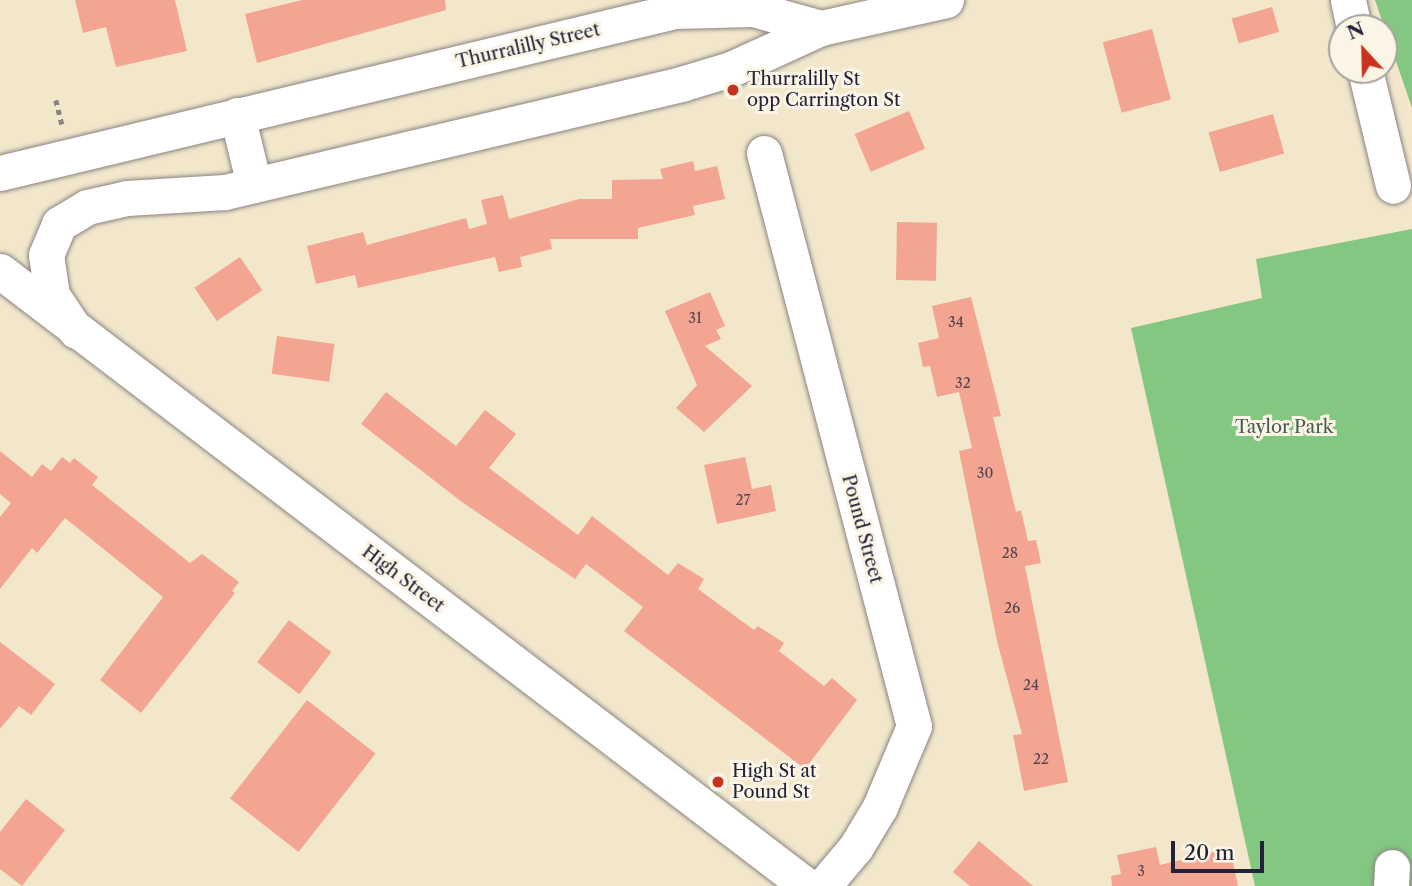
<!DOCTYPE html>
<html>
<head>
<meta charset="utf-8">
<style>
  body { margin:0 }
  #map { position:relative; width:1412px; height:886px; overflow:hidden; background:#f2e7cb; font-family:"Libre Caslon Text",serif }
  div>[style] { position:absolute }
  .green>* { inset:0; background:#84c781 }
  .building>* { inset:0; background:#f3a591; transform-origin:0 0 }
  .path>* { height:4.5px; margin-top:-2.25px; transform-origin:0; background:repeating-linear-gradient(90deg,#8a8483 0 5px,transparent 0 10px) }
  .roads { filter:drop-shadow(0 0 2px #8a8483) drop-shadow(0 0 2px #8a8483) }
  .minor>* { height:35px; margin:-17.5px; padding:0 17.5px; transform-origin:17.5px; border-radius:17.5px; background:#fff }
  .dots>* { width:19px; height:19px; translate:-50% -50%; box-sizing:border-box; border:4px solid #fcf5e5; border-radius:50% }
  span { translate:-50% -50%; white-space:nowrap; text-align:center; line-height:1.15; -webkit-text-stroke:6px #fcf5e5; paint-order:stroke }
  .number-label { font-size:14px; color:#564350 }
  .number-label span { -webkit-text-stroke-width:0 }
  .street-label { font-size:18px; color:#22223b }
  .poi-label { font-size:18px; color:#22223b }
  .left { translate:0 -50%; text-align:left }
  .park-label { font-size:18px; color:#445c54 }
  .north { position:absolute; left:1328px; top:14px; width:70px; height:70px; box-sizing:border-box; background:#fcf5e5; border:2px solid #a5a1a1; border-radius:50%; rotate:338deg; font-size:19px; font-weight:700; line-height:28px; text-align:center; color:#22223b }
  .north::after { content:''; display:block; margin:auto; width:24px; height:32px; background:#c8321e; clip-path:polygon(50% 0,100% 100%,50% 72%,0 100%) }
  .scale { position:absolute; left:1171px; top:841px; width:93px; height:32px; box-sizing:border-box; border:4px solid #22223b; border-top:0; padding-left:9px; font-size:21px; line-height:24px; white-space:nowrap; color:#22223b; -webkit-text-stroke:5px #fcf5e5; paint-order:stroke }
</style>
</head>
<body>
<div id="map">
  <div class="green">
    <div style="clip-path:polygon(1375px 0,1412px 0,1412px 108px)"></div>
    <div style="clip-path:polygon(1412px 229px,1412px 886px,1255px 886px,1131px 328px,1262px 298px,1256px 259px)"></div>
  </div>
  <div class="building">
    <div style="clip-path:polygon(75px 0,175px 0,187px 51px,116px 67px,106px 27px,83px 33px)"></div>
    <div style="clip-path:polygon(302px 0,445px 0,446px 10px,257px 63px,245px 14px)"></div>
    <div style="left:1272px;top:7px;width:26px;height:42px;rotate:74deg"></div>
    <div style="left:1152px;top:29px;width:73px;height:51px;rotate:75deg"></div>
    <div style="left:909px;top:111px;width:41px;height:59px;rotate:67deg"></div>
    <div style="left:1273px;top:114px;width:41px;height:67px;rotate:74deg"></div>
    <div style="clip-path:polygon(693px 161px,695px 171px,717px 166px,725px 199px,693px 206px,695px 215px,638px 228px,638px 239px,550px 239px,552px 249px,520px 257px,522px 267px,499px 272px,495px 257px,358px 288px,355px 275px,316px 284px,307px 246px,363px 232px,367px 245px,466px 218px,469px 229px,487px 224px,481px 200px,503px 195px,509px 219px,579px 199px,612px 199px,612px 180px,663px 179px,660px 169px)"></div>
    <div style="left:897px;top:222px;width:40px;height:58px;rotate:1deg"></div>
    <div style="left:240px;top:257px;width:40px;height:55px;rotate:56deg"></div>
    <div style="clip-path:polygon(710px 292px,725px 326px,716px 330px,721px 339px,705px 346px,752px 386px,704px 432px,676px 408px,697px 385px,665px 311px)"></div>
    <div style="clip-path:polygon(971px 297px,1001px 416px,993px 417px,1016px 512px,1021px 510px,1028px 541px,1036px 540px,1041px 563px,1025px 566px,1068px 782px,1024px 791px,1013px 735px,1022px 734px,997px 641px,959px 451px,972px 448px,959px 392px,937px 397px,930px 366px,923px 367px,918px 343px,939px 338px,932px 306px)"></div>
    <div style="left:277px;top:336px;width:58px;height:38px;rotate:8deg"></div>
    <div style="clip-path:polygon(386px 392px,456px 446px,485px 410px,516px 434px,489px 468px,578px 535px,592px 516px,668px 575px,678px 563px,704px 579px,698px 589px,754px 630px,758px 626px,784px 643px,779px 651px,824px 686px,832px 678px,857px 700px,805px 769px,624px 631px,643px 607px,586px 564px,575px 579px,462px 502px,361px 424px)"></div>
    <div style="clip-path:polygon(0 451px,32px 477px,42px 464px,51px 471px,62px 457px,70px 463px,74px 458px,98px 477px,92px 485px,190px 563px,202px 554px,239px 582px,232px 591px,235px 593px,141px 713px,100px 680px,163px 597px,65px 518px,37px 553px,32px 548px,0 589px,0 517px,11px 503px,0 494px)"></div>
    <div style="clip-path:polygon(745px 457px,752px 489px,771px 485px,776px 511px,717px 524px,704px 465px)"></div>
    <div style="left:289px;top:620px;width:53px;height:53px;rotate:37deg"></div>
    <div style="clip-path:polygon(0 642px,55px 684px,31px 715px,19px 706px,0 729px)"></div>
    <div style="left:307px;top:700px;width:87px;height:125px;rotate:38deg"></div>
    <div style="clip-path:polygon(26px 799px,65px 830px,22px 886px,0 869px,0 832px)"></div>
    <div style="clip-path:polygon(979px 841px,1033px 886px,970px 886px,953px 872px)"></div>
    <div style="clip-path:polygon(1156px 847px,1160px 865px,1230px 848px,1238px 886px,1112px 886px,1111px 876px,1121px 874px,1117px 855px)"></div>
  </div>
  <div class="path">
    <div style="left:56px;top:100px;width:25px;rotate:76deg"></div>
  </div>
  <div class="roads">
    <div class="minor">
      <div style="left:1348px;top:0;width:29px;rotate:78deg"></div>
      <div style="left:1365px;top:70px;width:119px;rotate:76.4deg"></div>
      <div style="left:237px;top:115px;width:72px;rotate:76.3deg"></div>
      <div style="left:764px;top:153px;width:592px;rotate:75.33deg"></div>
      <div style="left:914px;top:726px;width:88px;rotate:112.8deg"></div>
      <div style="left:880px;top:807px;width:47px;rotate:121deg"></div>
      <div style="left:856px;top:847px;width:51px;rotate:130.2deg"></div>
      <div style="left:0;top:173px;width:694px;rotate:-13.5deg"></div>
      <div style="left:675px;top:11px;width:78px;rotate:-1.5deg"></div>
      <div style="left:753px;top:9px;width:71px;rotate:15.6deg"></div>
      <div style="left:0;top:271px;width:1015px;rotate:37.31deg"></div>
      <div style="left:76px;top:331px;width:43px;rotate:-123.7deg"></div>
      <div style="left:52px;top:295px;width:40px;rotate:-98.5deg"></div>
      <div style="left:46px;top:255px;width:34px;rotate:-67deg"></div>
      <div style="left:59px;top:224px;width:33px;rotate:-31deg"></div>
      <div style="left:87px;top:207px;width:41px;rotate:-12.7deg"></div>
      <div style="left:127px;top:198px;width:98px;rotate:-3.5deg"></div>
      <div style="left:225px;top:192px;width:469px;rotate:-13.3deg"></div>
      <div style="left:681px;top:84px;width:52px;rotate:-16.7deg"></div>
      <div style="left:731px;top:69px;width:99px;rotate:-24.5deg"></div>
      <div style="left:821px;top:28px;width:128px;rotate:-12.6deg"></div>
      <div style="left:1391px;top:886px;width:19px;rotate:-87deg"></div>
    </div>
  </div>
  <div class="dots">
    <div style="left:733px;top:90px;background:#c8321e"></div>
    <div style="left:718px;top:782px;background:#c8321e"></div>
  </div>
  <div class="number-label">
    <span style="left:695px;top:318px">31</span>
    <span style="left:956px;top:322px">34</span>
    <span style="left:963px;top:383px">32</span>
    <span style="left:985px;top:473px">30</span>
    <span style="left:743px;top:500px">27</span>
    <span style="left:1010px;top:553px">28</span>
    <span style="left:1012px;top:608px">26</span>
    <span style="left:1031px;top:685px">24</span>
    <span style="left:1041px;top:759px">22</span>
    <span style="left:1141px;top:871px">3</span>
  </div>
  <div class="street-label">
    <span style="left:528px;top:46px;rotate:-13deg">Thurralilly Street</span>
    <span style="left:862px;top:529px;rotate:75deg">Pound Street</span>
    <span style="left:403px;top:579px;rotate:37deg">High Street</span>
  </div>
  <div class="poi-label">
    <span class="left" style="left:747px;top:90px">Thurralilly St<br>opp Carrington St</span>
    <span class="left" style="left:732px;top:782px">High St at<br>Pound St</span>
  </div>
  <div class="park-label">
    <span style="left:1284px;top:427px">Taylor Park</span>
  </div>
  <div class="north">N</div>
  <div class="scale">20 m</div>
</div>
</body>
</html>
